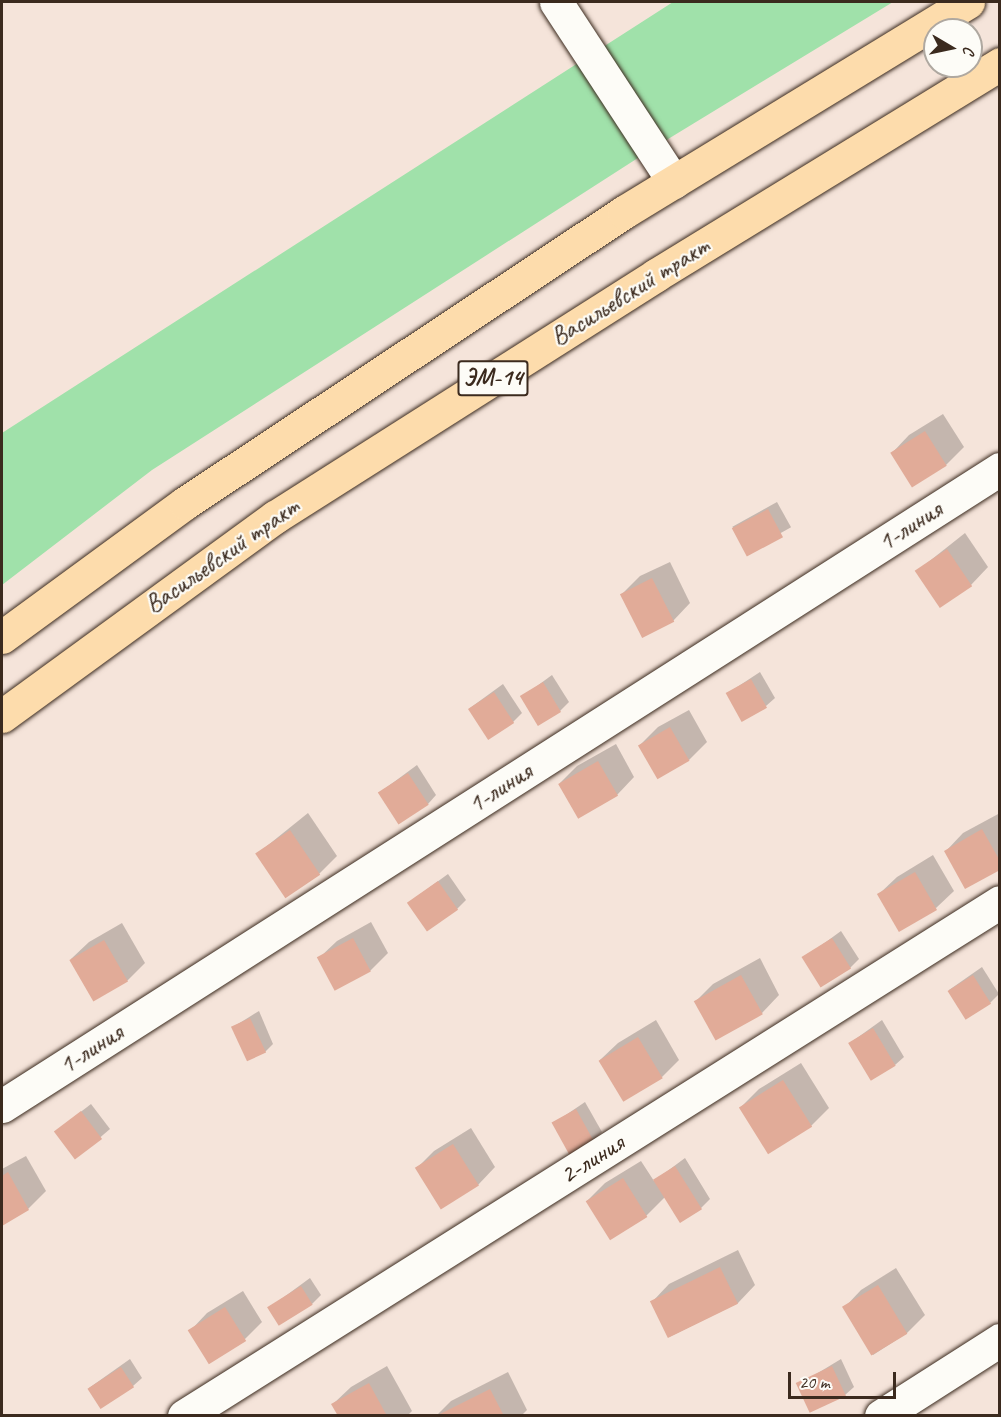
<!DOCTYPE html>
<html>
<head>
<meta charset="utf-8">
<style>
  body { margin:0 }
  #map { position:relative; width:1001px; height:1417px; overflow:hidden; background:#f5e4da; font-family:Caveat,sans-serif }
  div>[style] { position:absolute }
  .green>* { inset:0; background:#a0e1aa }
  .shadow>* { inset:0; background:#0003; transform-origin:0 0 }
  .building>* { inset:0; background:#e1ab98; transform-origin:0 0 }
  .roads { filter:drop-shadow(0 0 2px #3b2a1e) drop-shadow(0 0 2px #3b2a1e) }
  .minor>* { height:33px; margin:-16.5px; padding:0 16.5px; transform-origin:16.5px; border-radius:16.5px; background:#fdfcf7 }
  .major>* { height:33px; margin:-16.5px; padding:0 16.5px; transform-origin:16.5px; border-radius:16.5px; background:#fddcac }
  span { translate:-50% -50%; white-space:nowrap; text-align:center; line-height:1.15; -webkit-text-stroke:4.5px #fdfcf7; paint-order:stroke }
  .shield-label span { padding:2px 4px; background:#fdfcf7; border:2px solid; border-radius:4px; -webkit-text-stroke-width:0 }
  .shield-label { font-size:24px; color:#3b2a1e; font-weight:700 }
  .street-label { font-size:26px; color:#3b2a1e }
  .frame { position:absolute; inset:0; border:3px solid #3b2a1e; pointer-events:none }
  .north { position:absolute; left:923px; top:18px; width:60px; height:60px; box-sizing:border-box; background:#fdfcf7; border:2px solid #afa8a0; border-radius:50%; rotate:99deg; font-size:16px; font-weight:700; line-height:24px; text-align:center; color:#3b2a1e }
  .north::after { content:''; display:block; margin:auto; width:21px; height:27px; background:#3b2a1e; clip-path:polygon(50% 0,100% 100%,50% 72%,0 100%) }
  .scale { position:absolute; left:788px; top:1372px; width:108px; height:27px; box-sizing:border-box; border:3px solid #3b2a1e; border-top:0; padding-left:8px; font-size:18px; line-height:21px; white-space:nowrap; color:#3b2a1e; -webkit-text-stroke:4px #fdfcf7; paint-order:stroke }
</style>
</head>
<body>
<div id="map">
  <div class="green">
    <div style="clip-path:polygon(673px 2px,893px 2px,655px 147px,152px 470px,2px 585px,2px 433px)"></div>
  </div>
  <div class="shadow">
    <div style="clip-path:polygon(943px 414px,964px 447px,946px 465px,892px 453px,909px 435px)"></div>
    <div style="left:777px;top:502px;width:29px;height:51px;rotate:61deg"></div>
    <div style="clip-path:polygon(965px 533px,988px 567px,971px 585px,917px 571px)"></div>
    <div style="clip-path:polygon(670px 562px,690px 603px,673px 621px,622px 594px,640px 576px)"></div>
    <div style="clip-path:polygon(760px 672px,775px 698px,766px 706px,728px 693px)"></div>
    <div style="clip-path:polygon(552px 675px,569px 702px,560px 711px,522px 697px)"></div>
    <div style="clip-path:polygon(503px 684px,522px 713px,513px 722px,470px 708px)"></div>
    <div style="clip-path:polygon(689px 710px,707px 742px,689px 760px,640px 745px,658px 727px)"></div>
    <div style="clip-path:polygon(616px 744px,634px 777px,617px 795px,560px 783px,577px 766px)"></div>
    <div style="clip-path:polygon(417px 765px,436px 795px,428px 804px,379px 793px)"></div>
    <div style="clip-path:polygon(308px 813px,337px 856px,319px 874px,257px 854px)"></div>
    <div style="clip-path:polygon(1000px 813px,1000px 869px,946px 851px,963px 833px)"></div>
    <div style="clip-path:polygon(933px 855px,954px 891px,936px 908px,879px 894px,897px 877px)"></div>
    <div style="clip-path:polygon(448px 874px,466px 900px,457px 909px,408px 903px)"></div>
    <div style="clip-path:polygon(371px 922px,388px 953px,370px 971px,319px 958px,337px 941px)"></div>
    <div style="clip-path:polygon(122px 923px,145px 963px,127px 981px,71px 959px,89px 942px)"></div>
    <div style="clip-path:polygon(841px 931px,859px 959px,850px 968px,804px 958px)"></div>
    <div style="clip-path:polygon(760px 958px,779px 995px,762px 1013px,695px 1002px,713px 984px)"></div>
    <div style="clip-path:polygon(982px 967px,999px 994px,990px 1003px,949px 990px)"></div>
    <div style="clip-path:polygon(259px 1011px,273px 1044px,265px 1052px,233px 1027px)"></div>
    <div style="clip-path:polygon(656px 1020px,679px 1060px,662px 1077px,600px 1060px,618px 1043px)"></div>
    <div style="clip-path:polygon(882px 1020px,904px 1057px,895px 1065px,850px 1043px)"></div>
    <div style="clip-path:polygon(801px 1063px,829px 1108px,811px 1126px,741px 1107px,759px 1089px)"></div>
    <div style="clip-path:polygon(585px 1102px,602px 1132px,593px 1141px,554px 1123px)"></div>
    <div style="clip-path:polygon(91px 1104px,110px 1129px,76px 1158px,65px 1124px)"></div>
    <div style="clip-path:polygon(471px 1128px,495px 1167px,478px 1185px,417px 1168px,434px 1151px)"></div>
    <div style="clip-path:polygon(26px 1156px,46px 1191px,28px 1209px,2px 1224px,2px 1169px)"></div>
    <div style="clip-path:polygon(685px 1158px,710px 1199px,701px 1208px,665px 1197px,646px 1216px,610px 1238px,587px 1201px,605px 1183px,641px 1161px,654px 1181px)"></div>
    <div style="clip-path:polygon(738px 1250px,755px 1285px,738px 1303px,669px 1337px,652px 1302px,669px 1284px)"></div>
    <div style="clip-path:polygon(896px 1268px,925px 1315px,907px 1333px,873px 1355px,844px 1308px,861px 1290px)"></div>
    <div style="clip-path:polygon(310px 1278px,321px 1295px,312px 1304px,269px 1308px)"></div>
    <div style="clip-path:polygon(243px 1291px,262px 1322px,245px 1339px,190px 1331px,207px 1313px)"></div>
    <div style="clip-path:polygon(130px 1359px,142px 1378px,133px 1386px,89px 1388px)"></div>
    <div style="clip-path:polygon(841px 1359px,854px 1387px,845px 1395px,798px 1385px)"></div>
    <div style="clip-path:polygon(387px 1366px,412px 1411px,407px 1416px,339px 1416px,333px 1404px,351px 1387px)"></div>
    <div style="clip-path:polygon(508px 1372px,527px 1410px,521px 1416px,436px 1416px,451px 1401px)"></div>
  </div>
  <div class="building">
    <div style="left:925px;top:431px;width:41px;height:41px;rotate:58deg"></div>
    <div style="left:768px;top:509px;width:32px;height:41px;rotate:62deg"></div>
    <div style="left:947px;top:549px;width:45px;height:39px;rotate:56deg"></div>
    <div style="left:652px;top:578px;width:49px;height:36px;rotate:63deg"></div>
    <div style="left:751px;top:679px;width:33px;height:29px;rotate:61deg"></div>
    <div style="left:543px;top:682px;width:35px;height:27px;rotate:59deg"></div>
    <div style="left:494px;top:692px;width:37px;height:31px;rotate:57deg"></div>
    <div style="left:670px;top:727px;width:39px;height:37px;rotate:60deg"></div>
    <div style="left:598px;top:761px;width:40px;height:46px;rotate:60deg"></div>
    <div style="left:408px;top:773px;width:38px;height:36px;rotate:57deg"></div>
    <div style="clip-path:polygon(982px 829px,1000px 861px,1000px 870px,965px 889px,944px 851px)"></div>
    <div style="left:290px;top:830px;width:54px;height:42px;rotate:56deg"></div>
    <div style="left:915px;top:872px;width:44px;height:44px;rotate:60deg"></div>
    <div style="left:438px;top:881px;width:35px;height:38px;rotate:55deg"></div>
    <div style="left:353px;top:938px;width:38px;height:41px;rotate:62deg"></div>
    <div style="left:832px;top:938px;width:36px;height:36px;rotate:58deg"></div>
    <div style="left:104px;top:940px;width:48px;height:40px;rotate:60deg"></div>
    <div style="left:741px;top:975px;width:45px;height:54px;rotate:61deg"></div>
    <div style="left:973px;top:975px;width:34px;height:30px;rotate:58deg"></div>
    <div style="left:250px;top:1018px;width:38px;height:21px;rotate:65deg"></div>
    <div style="left:873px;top:1028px;width:44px;height:29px;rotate:59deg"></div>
    <div style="left:638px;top:1037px;width:48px;height:46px;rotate:59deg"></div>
    <div style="left:783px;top:1080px;width:55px;height:52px;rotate:58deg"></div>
    <div style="left:576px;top:1109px;width:38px;height:28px;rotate:61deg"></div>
    <div style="left:81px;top:1111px;width:35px;height:34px;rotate:53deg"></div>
    <div style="left:453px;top:1144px;width:49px;height:45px;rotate:58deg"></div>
    <div style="left:675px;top:1166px;width:51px;height:26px;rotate:58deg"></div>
    <div style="clip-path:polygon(8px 1172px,29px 1210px,2px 1226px,2px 1176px)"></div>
    <div style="left:623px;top:1178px;width:46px;height:44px;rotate:58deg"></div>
    <div style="left:720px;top:1267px;width:41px;height:78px;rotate:64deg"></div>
    <div style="left:878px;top:1285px;width:57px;height:42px;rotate:59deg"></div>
    <div style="left:301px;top:1286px;width:22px;height:40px;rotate:58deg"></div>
    <div style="left:225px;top:1307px;width:40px;height:44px;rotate:58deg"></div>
    <div style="left:832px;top:1366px;width:33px;height:40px;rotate:65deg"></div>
    <div style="left:121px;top:1367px;width:24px;height:40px;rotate:57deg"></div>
    <div style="clip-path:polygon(369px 1383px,387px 1416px,338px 1416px,331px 1404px)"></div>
    <div style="clip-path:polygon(490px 1389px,504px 1416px,436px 1416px)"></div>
  </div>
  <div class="roads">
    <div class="minor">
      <div style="left:556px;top:2px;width:215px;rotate:56.8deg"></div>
      <div style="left:2px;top:1106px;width:1184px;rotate:-32.55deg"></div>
      <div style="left:184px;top:1416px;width:964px;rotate:-32.21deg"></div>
      <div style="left:881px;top:1416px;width:141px;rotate:-32.6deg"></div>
    </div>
    <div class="major">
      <div style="left:2px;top:637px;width:227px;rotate:-36.2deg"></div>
      <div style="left:185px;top:503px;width:527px;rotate:-33.54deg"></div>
      <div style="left:624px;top:212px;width:403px;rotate:-31.4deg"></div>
      <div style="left:2px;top:716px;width:338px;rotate:-36.1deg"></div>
      <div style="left:275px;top:517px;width:451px;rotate:-32.4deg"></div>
      <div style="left:656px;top:275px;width:404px;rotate:-31.5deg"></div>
    </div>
  </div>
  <div class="shield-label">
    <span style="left:493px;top:378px">ЭМ-14</span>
  </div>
  <div class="street-label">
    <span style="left:630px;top:292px;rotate:-32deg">Васильевский тракт</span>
    <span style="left:910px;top:526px;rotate:-33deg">1-линия</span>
    <span style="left:222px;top:556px;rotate:-35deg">Васильевский тракт</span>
    <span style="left:500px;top:788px;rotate:-33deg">1-линия</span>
    <span style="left:91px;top:1049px;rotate:-33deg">1-линия</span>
    <span style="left:592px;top:1159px;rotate:-32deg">2-линия</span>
  </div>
  <div class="frame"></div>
  <div class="north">С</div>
  <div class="scale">20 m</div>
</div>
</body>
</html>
